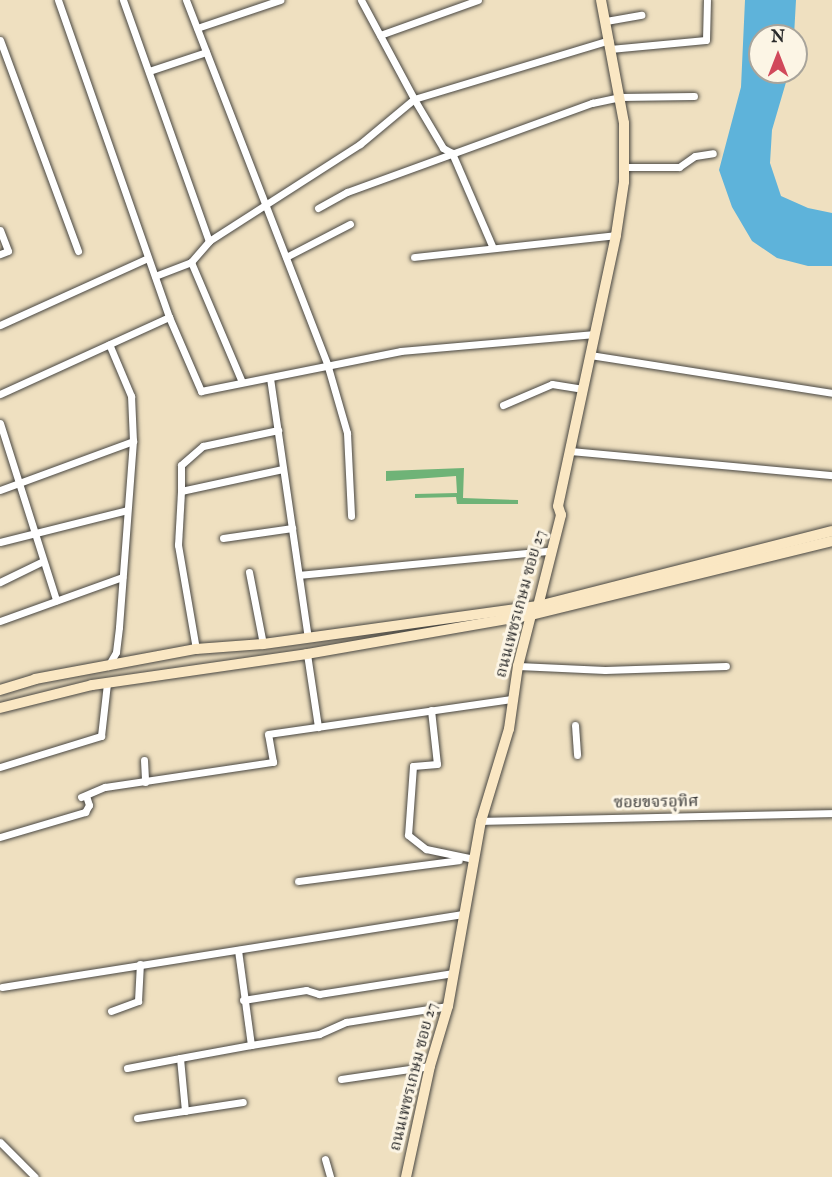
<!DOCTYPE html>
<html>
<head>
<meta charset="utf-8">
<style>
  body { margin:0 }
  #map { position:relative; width:832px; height:1177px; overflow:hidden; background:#efe0c0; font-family:"IM FELL English","Noto Serif Thai",serif }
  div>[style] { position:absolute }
  .forest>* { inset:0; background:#6fb377 }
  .water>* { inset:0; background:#5eb3da }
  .roads { filter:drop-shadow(0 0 2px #484641) drop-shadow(0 0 2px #484641) }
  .street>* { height:7px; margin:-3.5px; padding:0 3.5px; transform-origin:3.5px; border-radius:3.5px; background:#fff }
  .secondary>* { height:10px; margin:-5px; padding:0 5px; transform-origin:5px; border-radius:5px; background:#fae7c3 }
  span { translate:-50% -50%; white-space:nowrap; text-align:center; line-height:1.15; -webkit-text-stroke:6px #fcf5e5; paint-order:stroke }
  .street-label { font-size:16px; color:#2b2b2b }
  .north { position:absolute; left:748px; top:24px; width:60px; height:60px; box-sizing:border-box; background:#fcf5e5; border:2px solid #a8a49b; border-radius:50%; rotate:0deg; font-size:16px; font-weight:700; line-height:24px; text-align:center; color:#2b2b2b }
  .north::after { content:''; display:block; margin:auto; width:21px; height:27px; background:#d1495b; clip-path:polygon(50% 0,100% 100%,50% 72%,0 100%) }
</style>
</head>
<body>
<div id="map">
  <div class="forest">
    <div style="clip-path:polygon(464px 468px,463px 498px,518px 500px,518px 504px,457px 504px,456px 497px,415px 498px,415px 494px,457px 493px,456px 476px,386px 481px,386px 471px)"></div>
  </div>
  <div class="water">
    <div style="clip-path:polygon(745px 0,796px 0,794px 36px,760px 36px,760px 72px,789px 72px,772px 130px,770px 163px,781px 196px,808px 208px,832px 213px,832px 266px,808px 266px,777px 258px,752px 241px,732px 207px,719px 170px,741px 87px)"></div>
  </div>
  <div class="roads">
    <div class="street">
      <div style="left:58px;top:0;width:336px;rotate:70.7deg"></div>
      <div style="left:169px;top:317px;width:81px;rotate:66.6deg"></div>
      <div style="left:201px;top:391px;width:204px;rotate:-11.3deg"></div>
      <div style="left:401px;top:351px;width:194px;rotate:-5deg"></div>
      <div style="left:123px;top:0;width:256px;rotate:70.4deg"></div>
      <div style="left:186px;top:0;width:394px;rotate:68.8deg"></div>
      <div style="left:328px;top:367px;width:69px;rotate:73.9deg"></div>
      <div style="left:347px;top:433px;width:83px;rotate:87.2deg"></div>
      <div style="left:361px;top:0;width:112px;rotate:61.8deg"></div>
      <div style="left:414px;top:99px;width:57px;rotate:59.4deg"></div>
      <div style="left:443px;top:148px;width:10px;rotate:29deg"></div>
      <div style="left:452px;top:153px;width:101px;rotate:66.7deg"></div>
      <div style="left:606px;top:21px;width:36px;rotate:-10deg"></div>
      <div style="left:197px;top:28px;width:88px;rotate:-18.6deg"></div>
      <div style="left:380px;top:35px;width:104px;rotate:-19.7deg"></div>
      <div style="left:0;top:40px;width:225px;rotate:69.7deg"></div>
      <div style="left:610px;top:49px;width:96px;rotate:-5.4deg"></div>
      <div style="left:706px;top:40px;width:40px;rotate:-88.6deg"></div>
      <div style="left:149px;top:71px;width:60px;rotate:-18.4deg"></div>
      <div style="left:624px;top:167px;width:55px"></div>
      <div style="left:679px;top:167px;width:19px;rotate:-35deg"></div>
      <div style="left:695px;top:156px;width:18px;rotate:-9deg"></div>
      <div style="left:318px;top:208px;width:33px;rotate:-29deg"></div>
      <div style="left:347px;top:192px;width:261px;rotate:-20deg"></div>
      <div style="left:592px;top:103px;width:29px;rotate:-12deg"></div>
      <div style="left:620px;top:97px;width:74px;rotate:-0.8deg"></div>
      <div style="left:0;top:230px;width:22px;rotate:69deg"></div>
      <div style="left:8px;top:251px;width:9px;rotate:159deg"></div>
      <div style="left:286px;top:257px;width:72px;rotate:-27.3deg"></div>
      <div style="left:414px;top:257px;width:203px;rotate:-6.2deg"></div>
      <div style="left:191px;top:262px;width:130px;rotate:67deg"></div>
      <div style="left:155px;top:276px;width:39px;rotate:-21deg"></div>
      <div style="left:191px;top:262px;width:28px;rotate:-49deg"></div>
      <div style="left:209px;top:241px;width:179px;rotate:-32.7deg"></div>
      <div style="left:360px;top:144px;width:70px;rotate:-39.8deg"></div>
      <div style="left:414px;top:99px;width:204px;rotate:-16.8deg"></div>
      <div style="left:0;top:325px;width:162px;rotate:-24.4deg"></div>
      <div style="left:590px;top:355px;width:245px;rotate:8.9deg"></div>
      <div style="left:270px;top:378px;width:262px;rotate:81.7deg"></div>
      <div style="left:0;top:394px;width:186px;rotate:-24.5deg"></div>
      <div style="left:503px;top:405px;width:53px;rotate:-23.2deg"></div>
      <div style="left:552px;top:384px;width:30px;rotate:9deg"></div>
      <div style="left:0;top:423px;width:186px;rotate:72.4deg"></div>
      <div style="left:571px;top:451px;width:262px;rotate:5.3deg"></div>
      <div style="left:0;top:490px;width:142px;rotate:-20.2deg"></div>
      <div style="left:181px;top:491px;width:26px;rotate:-90deg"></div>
      <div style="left:181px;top:465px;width:29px;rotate:-41deg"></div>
      <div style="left:203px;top:446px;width:77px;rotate:-12deg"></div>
      <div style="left:223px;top:538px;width:70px;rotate:-8.2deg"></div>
      <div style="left:0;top:542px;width:131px;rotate:-14.1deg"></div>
      <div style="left:249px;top:572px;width:73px;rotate:79deg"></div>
      <div style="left:299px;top:575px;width:251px;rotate:-5.5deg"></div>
      <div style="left:0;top:582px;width:46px;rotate:-26deg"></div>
      <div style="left:0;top:621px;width:130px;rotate:-19.8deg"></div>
      <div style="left:196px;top:649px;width:106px;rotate:-99.8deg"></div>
      <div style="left:178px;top:545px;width:54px;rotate:-86.8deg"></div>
      <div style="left:181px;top:491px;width:104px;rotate:-12.2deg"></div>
      <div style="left:307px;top:654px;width:74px;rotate:81.4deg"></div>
      <div style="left:108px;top:666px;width:16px;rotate:-60deg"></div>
      <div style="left:116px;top:652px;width:25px;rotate:-83deg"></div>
      <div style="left:119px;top:627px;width:187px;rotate:-85.7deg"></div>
      <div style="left:133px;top:441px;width:45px;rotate:-92.5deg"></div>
      <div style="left:131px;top:396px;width:56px;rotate:-112.9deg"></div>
      <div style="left:518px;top:666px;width:87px;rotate:2.6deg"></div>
      <div style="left:605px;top:670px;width:121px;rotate:-1.9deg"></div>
      <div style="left:431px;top:710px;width:54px;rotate:83.7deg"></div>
      <div style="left:437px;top:764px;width:24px;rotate:175deg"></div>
      <div style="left:413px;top:766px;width:69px;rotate:94.1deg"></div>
      <div style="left:408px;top:835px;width:23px;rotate:38deg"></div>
      <div style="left:426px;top:849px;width:44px;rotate:11.8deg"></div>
      <div style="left:575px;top:725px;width:30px;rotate:86deg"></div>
      <div style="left:144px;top:760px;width:22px;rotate:87deg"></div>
      <div style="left:0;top:767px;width:106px;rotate:-17.1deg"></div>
      <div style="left:101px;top:736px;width:53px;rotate:-83.5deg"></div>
      <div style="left:81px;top:797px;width:26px;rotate:-23deg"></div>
      <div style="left:105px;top:787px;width:170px;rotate:-8.5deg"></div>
      <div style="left:273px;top:762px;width:28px;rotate:-100deg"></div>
      <div style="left:268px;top:734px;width:246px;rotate:-8.2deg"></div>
      <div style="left:481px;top:821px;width:351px;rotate:-1.3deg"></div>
      <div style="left:0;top:837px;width:89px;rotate:-16.4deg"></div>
      <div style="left:85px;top:812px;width:8px;rotate:-60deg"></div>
      <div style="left:89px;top:805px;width:9px;rotate:-108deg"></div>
      <div style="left:298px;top:881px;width:162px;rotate:-7.4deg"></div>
      <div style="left:2px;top:987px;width:465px;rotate:-9deg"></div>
      <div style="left:243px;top:1000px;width:64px;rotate:-9deg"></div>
      <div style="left:306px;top:990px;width:14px;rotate:17deg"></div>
      <div style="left:319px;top:994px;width:136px;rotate:-8.9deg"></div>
      <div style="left:111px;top:1011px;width:29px;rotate:-20deg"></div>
      <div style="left:138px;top:1001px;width:37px;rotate:-87deg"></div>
      <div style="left:251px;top:1045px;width:69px;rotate:-9.2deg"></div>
      <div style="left:319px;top:1034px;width:30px;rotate:-24deg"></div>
      <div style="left:346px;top:1022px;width:103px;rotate:-8.9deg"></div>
      <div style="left:127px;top:1068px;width:54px;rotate:-10.7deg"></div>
      <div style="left:341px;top:1079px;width:90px;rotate:-8.3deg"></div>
      <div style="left:185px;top:1111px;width:53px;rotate:-95.4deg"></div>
      <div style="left:180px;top:1058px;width:72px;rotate:-10.4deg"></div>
      <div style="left:251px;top:1045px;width:96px;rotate:-97.8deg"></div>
      <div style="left:137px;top:1118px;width:107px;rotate:-8.6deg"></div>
      <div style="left:0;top:1142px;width:49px;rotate:45deg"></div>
      <div style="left:325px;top:1159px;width:19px;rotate:74deg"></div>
    </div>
    <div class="secondary">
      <div style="left:0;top:690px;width:37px;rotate:-17deg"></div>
      <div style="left:35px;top:679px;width:164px;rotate:-10.6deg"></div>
      <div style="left:196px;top:649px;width:67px;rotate:-4.3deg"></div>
      <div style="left:263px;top:644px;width:278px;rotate:-7.9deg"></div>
      <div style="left:538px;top:606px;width:303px;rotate:-14.3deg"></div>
      <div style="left:0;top:708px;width:95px;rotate:-14deg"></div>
      <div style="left:92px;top:685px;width:217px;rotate:-8.2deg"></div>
      <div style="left:307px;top:654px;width:227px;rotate:-9.9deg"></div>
      <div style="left:531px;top:615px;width:310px;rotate:-13.8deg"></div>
      <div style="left:406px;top:1177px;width:114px;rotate:-77.8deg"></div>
      <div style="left:430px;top:1066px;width:63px;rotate:-73.3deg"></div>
      <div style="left:448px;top:1006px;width:188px;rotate:-79.9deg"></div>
      <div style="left:481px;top:821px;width:96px;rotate:-73.1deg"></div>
      <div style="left:509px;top:729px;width:64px;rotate:-81.9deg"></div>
      <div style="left:518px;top:666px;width:53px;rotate:-75.7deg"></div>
      <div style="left:531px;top:615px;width:11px;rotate:-52deg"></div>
      <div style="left:538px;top:606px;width:94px;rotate:-75.8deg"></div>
      <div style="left:561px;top:515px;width:9px;rotate:-108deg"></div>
      <div style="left:558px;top:506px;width:277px;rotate:-77.9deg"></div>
      <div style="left:616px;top:235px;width:54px;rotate:-81.4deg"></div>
      <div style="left:624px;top:182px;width:59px;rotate:-90deg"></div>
      <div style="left:624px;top:123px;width:125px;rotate:-100.6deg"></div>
    </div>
  </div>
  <div class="street-label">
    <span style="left:521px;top:604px;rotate:-75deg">ถนนเพชรเกษม ซอย 27</span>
    <span style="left:656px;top:803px;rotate:-1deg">ซอยขจรอุทิศ</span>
    <span style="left:414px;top:1077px;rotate:-76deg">ถนนเพชรเกษม ซอย 27</span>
  </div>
  <div class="north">N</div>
</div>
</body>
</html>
